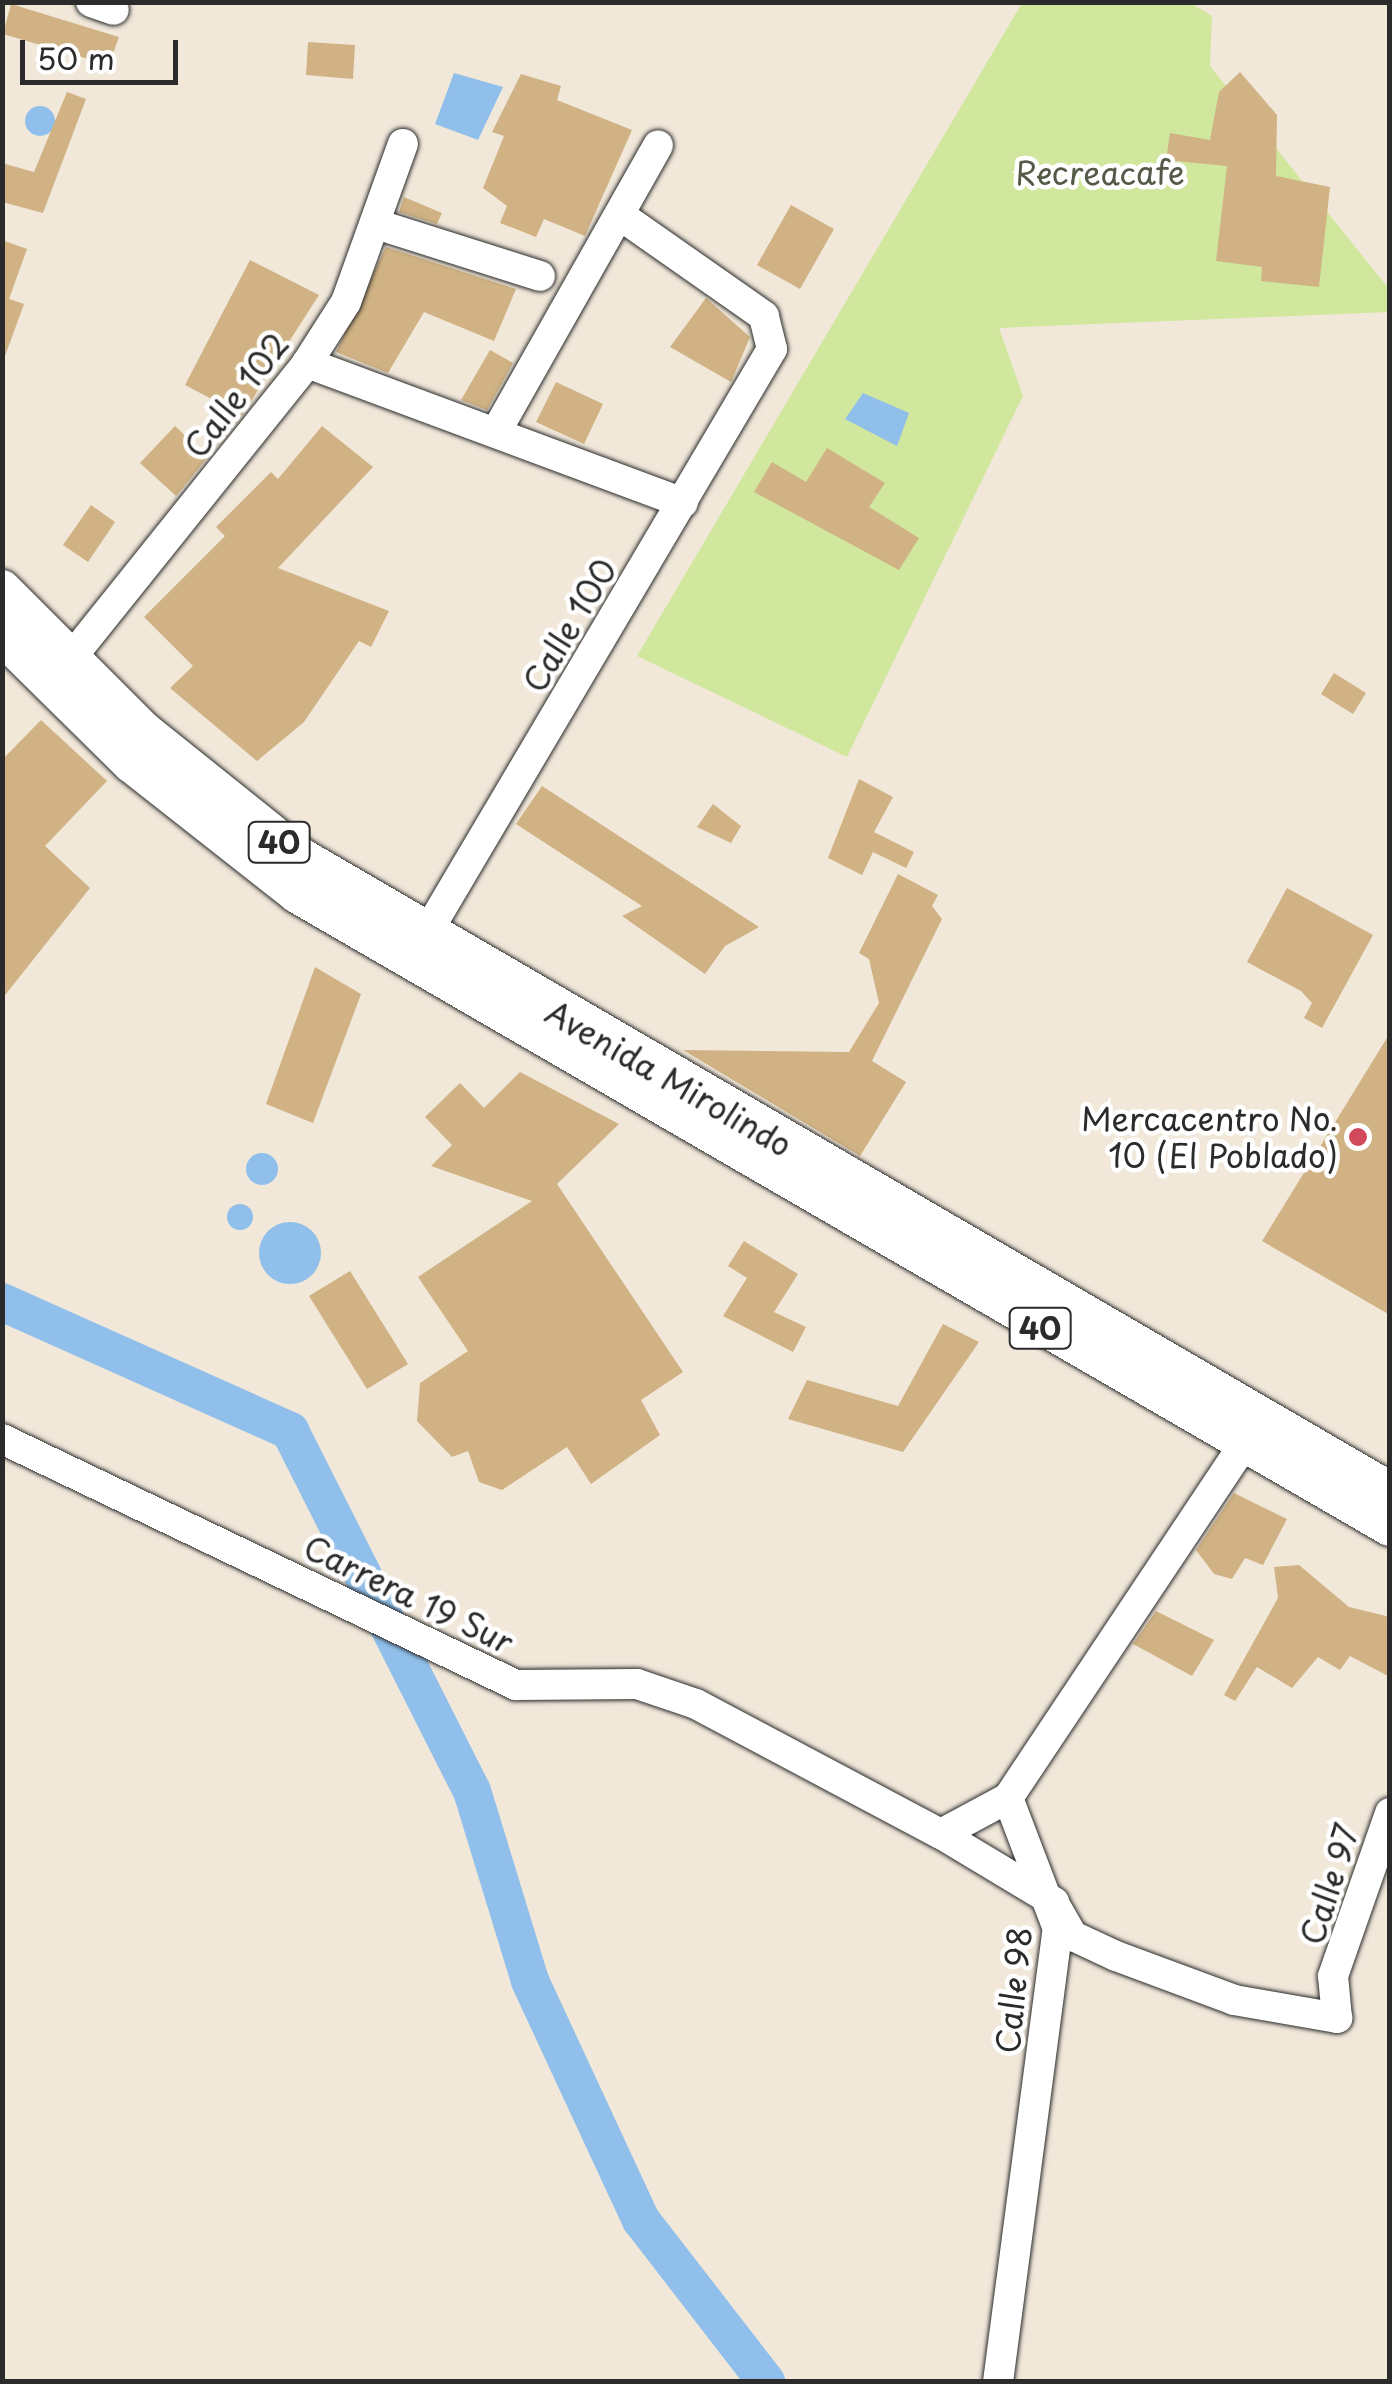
<!DOCTYPE html>
<style>
body{margin:0}
#map{position:relative;width:1392px;height:2384px;overflow:hidden;background:#f1e8da;font-family:"Playpen Sans",sans-serif}
div>[style]{position:absolute}
[style*='--x']{left:calc(var(--x)*1px);top:calc(var(--y)*1px);width:calc(var(--w)*1px);rotate:calc(var(--a)*1deg)}
.green>*{inset:0;background:#d0e79d}
.water>*{inset:0;background:#8fbfea}
.round{border-radius:50%}
.river>*{height:38px;margin:-19px;padding:0 19px;transform-origin:19px;border-radius:19px;background:#8fbfea}
.building>*{inset:0;background:#d0b284}
.roads{filter:drop-shadow(0 0 2px #2b2b2b) drop-shadow(0 0 2px #2b2b2b)}
.minor>*{height:30px;margin:-15px;padding:0 15px;transform-origin:15px;border-radius:15px;background:#fff}
.major>*{height:38px;margin:-19px;padding:0 19px;transform-origin:19px;border-radius:19px;background:#fff}
.dots>*{width:28px;height:28px;translate:-50% -50%;box-sizing:border-box;border:5px solid #fff;border-radius:50%}
span{translate:-50% -50%;white-space:nowrap;text-align:center;line-height:1.15;-webkit-text-stroke:9px #fff;paint-order:stroke}
.shield-label span{padding:2px 8px;background:#fff;border:2px solid;border-radius:8px;-webkit-text-stroke-width:0}
.shield-label{font-size:30px;color:#2b2b2b;font-weight:700}
.park-label{font-size:32px;color:#545a48}
.street-label{font-size:32px;color:#2b2b2b}
.poi-label{font-size:32px;color:#2b2b2b}
.right{translate:-100% -50%;text-align:right}
.frame{position:absolute;inset:0;border:5px solid #2b2b2b;pointer-events:none}
.scale{position:absolute;left:20px;top:40px;width:158px;height:45px;box-sizing:border-box;border:5px solid #2b2b2b;border-top:0;padding-left:12px;font-size:30px;line-height:35px;white-space:nowrap;color:#2b2b2b;-webkit-text-stroke:8px #fff;paint-order:stroke}
</style>
<div id="map">
<div class="green">
<i style="clip-path:polygon(1022px 3px,1191px 3px,1212px 16px,1210px 66px,1389px 289px,1389px 312px,999px 328px,1023px 396px,847px 757px,637px 656px)"></i>
</div>
<div class="water">
<i style="clip-path:polygon(454px 73px,503px 87px,478px 140px,435px 124px)"></i>
<i class="round" style="left:25px;top:106px;width:30px;height:30px"></i>
<i style="clip-path:polygon(863px 393px,909px 413px,897px 446px,845px 419px)"></i>
<i class="round" style="left:246px;top:1153px;width:32px;height:32px"></i>
<i class="round" style="left:227px;top:1204px;width:26px;height:26px"></i>
<i class="round" style="left:259px;top:1222px;width:62px;height:62px"></i>
</div>
<div class="river">
<i style="--x:2;--y:1302;--w:316;--a:24.1"></i>
<i style="--x:290;--y:1431;--w:403;--a:63.2"></i>
<i style="--x:472;--y:1791;--w:199;--a:73"></i>
<i style="--x:530;--y:1981;--w:264;--a:65.1"></i>
<i style="--x:641;--y:2220;--w:205;--a:52.3"></i>
</div>
<div class="building">
<i style="clip-path:polygon(11px 4px,119px 37px,109px 65px,3px 34px)"></i>
<i style="clip-path:polygon(308px 42px,355px 45px,353px 79px,306px 75px)"></i>
<i style="clip-path:polygon(1240px 72px,1277px 115px,1276px 176px,1330px 187px,1319px 287px,1261px 281px,1262px 267px,1216px 261px,1227px 166px,1166px 160px,1170px 133px,1210px 140px,1219px 92px)"></i>
<i style="clip-path:polygon(521px 74px,561px 86px,557px 100px,632px 130px,585px 236px,544px 219px,536px 237px,500px 223px,507px 206px,483px 188px,504px 136px,492px 132px)"></i>
<i style="clip-path:polygon(67px 92px,86px 99px,43px 213px,2px 202px,2px 163px,34px 172px)"></i>
<i style="clip-path:polygon(404px 197px,442px 213px,437px 224px,399px 212px)"></i>
<i style="clip-path:polygon(791px 205px,834px 229px,800px 289px,757px 265px)"></i>
<i style="clip-path:polygon(2px 240px,27px 249px,9px 299px,24px 304px,5px 356px)"></i>
<i style="clip-path:polygon(386px 247px,516px 289px,494px 341px,424px 312px,388px 373px,336px 352px)"></i>
<i style="clip-path:polygon(250px 260px,319px 295px,242px 415px,185px 385px)"></i>
<i style="clip-path:polygon(706px 298px,750px 337px,731px 382px,670px 347px)"></i>
<i style="clip-path:polygon(490px 350px,513px 363px,487px 410px,461px 400px)"></i>
<i style="clip-path:polygon(556px 382px,603px 404px,584px 444px,536px 422px)"></i>
<i style="clip-path:polygon(175px 426px,208px 457px,176px 496px,140px 463px)"></i>
<i style="clip-path:polygon(322px 426px,373px 467px,278px 568px,389px 611px,371px 647px,359px 641px,304px 722px,257px 761px,170px 688px,193px 666px,144px 617px,225px 536px,216px 527px,271px 472px,278px 479px)"></i>
<i style="clip-path:polygon(827px 448px,885px 483px,869px 507px,919px 538px,899px 570px,754px 492px,772px 462px,806px 482px)"></i>
<i style="clip-path:polygon(91px 505px,115px 522px,88px 562px,63px 545px)"></i>
<i style="clip-path:polygon(1334px 673px,1366px 693px,1353px 714px,1321px 694px)"></i>
<i style="clip-path:polygon(41px 720px,107px 781px,45px 846px,90px 888px,2px 999px,2px 760px)"></i>
<i style="clip-path:polygon(859px 779px,893px 797px,874px 832px,914px 852px,906px 868px,873px 852px,862px 875px,828px 858px)"></i>
<i style="clip-path:polygon(542px 786px,759px 927px,725px 946px,705px 974px,622px 916px,642px 906px,516px 824px)"></i>
<i style="clip-path:polygon(713px 804px,741px 826px,731px 843px,697px 827px)"></i>
<i style="clip-path:polygon(898px 874px,938px 895px,932px 906px,942px 919px,872px 1061px,906px 1082px,860px 1156px,683px 1050px,849px 1052px,879px 1003px,869px 959px,859px 953px)"></i>
<i style="clip-path:polygon(1287px 888px,1373px 935px,1322px 1028px,1304px 1018px,1312px 1003px,1301px 991px,1247px 962px)"></i>
<i style="clip-path:polygon(315px 967px,361px 994px,313px 1123px,266px 1104px)"></i>
<i style="clip-path:polygon(1390px 1033px,1390px 1315px,1262px 1241px)"></i>
<i style="clip-path:polygon(520px 1072px,619px 1124px,557px 1184px,683px 1372px,641px 1400px,660px 1435px,591px 1484px,567px 1447px,502px 1490px,479px 1482px,468px 1451px,452px 1457px,417px 1421px,420px 1383px,468px 1351px,418px 1277px,532px 1201px,431px 1166px,452px 1145px,425px 1117px,460px 1083px,484px 1108px)"></i>
<i style="clip-path:polygon(744px 1241px,798px 1274px,774px 1312px,806px 1327px,793px 1352px,723px 1316px,747px 1278px,728px 1266px)"></i>
<i style="clip-path:polygon(350px 1271px,408px 1364px,367px 1389px,309px 1296px)"></i>
<i style="clip-path:polygon(943px 1324px,979px 1342px,903px 1452px,788px 1419px,807px 1380px,898px 1406px)"></i>
<i style="clip-path:polygon(1234px 1493px,1287px 1519px,1263px 1565px,1245px 1558px,1232px 1579px,1214px 1574px,1196px 1550px)"></i>
<i style="clip-path:polygon(1299px 1565px,1349px 1607px,1390px 1617px,1390px 1677px,1350px 1656px,1340px 1670px,1318px 1657px,1292px 1688px,1257px 1667px,1235px 1701px,1224px 1695px,1278px 1598px,1274px 1567px)"></i>
<i style="clip-path:polygon(1156px 1611px,1214px 1640px,1192px 1676px,1133px 1644px)"></i>
</div>
<div class="roads">
<div class="minor">
<i style="--x:91;--y:2;--w:24;--a:19"></i>
<i style="--x:376;--y:224;--w:172;--a:17.6"></i>
<i style="--x:307;--y:363;--w:401;--a:20.4"></i>
<i style="--x:497;--y:430;--w:327;--a:-60.5"></i>
<i style="--x:71;--y:658;--w:378;--a:-51.3"></i>
<i style="--x:307;--y:363;--w:72;--a:-57.4"></i>
<i style="--x:346;--y:302;--w:168;--a:-70.2"></i>
<i style="--x:425;--y:936;--w:682;--a:-59.41"></i>
<i style="--x:772;--y:349;--w:34;--a:-104"></i>
<i style="--x:764;--y:316;--w:174;--a:-145"></i>
<i style="--x:2;--y:1439;--w:570;--a:25.58"></i>
<i style="--x:516;--y:1685;--w:121;--a:-0.5"></i>
<i style="--x:637;--y:1684;--w:62;--a:18.7"></i>
<i style="--x:696;--y:1704;--w:277;--a:28"></i>
<i style="--x:941;--y:1834;--w:76;--a:-28.2"></i>
<i style="--x:941;--y:1834;--w:132;--a:31"></i>
<i style="--x:1056;--y:1907;--w:34;--a:60"></i>
<i style="--x:1073;--y:1936;--w:47;--a:24.9"></i>
<i style="--x:1116;--y:1956;--w:126;--a:20.4"></i>
<i style="--x:1234;--y:2000;--w:105;--a:9.9"></i>
<i style="--x:1337;--y:2018;--w:42;--a:-95.4"></i>
<i style="--x:1333;--y:1976;--w:173;--a:-70.7"></i>
<i style="--x:998;--y:2382;--w:457;--a:-82.5"></i>
<i style="--x:1058;--y:1929;--w:140;--a:-110.9"></i>
<i style="--x:1008;--y:1798;--w:423;--a:-56.3"></i>
</div>
<div class="major">
<i style="--x:2;--y:589;--w:201;--a:45"></i>
<i style="--x:144;--y:731;--w:201;--a:38.7"></i>
<i style="--x:301;--y:857;--w:1260;--a:30.21"></i>
<i style="--x:2;--y:636;--w:182;--a:44.6"></i>
<i style="--x:132;--y:764;--w:210;--a:38.2"></i>
<i style="--x:297;--y:894;--w:1263;--a:30.08"></i>
</div>
</div>
<div class="dots">
<i style="left:1358px;top:1137px;background:#d1495b"></i>
</div>
<div class="shield-label">
<span style="left:279px;top:842px">40</span>
<span style="left:1040px;top:1328px">40</span>
</div>
<div class="park-label">
<span style="left:1100px;top:172px">Recreacafe</span>
</div>
<div class="street-label">
<span style="left:236px;top:395px;rotate:-52deg">Calle 102</span>
<span style="left:569px;top:625px;rotate:-59deg">Calle 100</span>
<span style="left:669px;top:1078px;rotate:30deg">Avenida Mirolindo</span>
<span style="left:409px;top:1594px;rotate:26deg">Carrera 19 Sur</span>
<span style="left:1329px;top:1884px;rotate:-72deg">Calle 97</span>
<span style="left:1013px;top:1990px;rotate:-84deg">Calle 98</span>
</div>
<div class="poi-label">
<span class="right" style="left:1338px;top:1137px">Mercacentro No.<br>10 (El Poblado)</span>
</div>
<div class="frame"></div>
<div class="scale">50 m</div>
</div>
